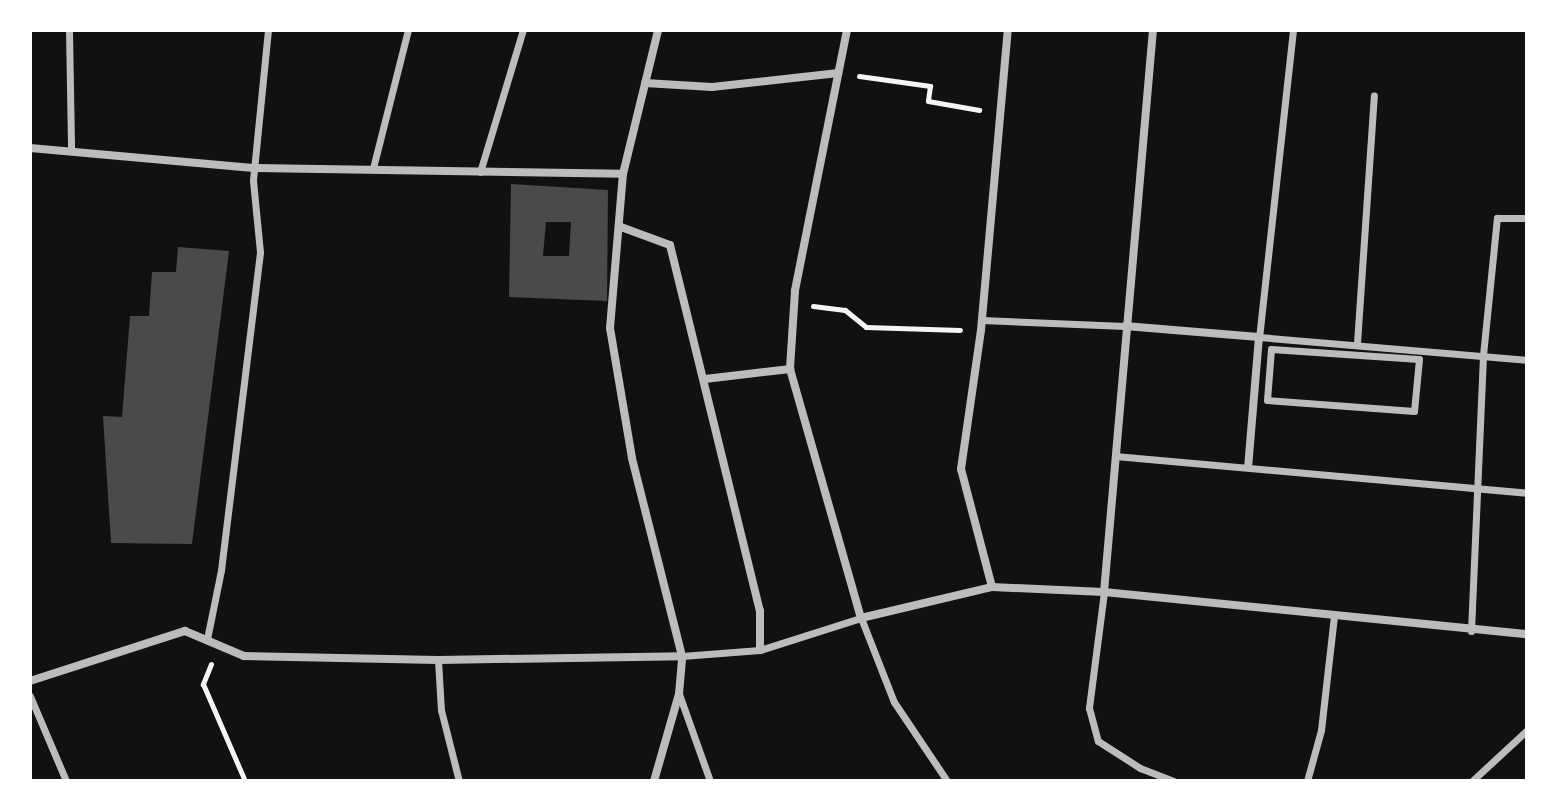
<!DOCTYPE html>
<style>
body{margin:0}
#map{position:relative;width:1557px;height:811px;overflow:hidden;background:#111;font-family:"Space Grotesk",sans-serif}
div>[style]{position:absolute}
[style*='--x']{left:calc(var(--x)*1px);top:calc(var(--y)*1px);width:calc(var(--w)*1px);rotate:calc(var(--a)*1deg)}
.building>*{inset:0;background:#4a4a4a}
.path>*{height:5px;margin:-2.5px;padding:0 2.5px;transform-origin:2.5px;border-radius:2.5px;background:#f5f5f5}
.pedestrian>*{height:7px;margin:-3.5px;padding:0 3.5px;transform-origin:3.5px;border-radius:3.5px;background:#bcbcbc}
.minor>*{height:8px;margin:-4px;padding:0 4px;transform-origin:4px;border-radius:4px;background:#bcbcbc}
span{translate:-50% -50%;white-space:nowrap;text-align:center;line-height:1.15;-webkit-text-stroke:6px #fff;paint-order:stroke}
.frame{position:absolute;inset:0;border:32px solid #fff;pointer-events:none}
</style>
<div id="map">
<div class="building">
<i style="clip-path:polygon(evenodd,511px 184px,608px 190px,607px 301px,509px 297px,511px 184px,546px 222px,571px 222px,569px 256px,543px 256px,546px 222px)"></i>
<i style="clip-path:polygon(178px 247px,229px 251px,192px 544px,111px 543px,103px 416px,122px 417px,130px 316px,149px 316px,152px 272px,176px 272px)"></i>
</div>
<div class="path">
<i style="--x:859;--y:76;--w:72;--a:8"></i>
<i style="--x:930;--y:86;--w:15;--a:98"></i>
<i style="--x:928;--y:101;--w:52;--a:10"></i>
<i style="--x:813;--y:306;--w:32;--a:7"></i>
<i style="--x:845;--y:310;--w:27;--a:39"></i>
<i style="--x:866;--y:327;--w:94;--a:1.8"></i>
<i style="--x:211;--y:664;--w:22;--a:112"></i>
<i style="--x:203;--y:684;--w:106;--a:66.6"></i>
</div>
<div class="pedestrian">
<i style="--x:69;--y:30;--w:120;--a:89"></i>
<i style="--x:1293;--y:30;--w:309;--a:96.3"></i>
<i style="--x:1259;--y:337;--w:269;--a:4.9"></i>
<i style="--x:373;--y:168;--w:142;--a:-75.8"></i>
<i style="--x:480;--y:172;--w:148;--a:-73.2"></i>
<i style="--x:982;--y:320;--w:143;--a:2.4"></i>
<i style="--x:1357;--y:343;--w:248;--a:-86.1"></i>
<i style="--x:1271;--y:349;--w:148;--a:3.9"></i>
<i style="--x:1419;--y:359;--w:52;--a:95.5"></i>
<i style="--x:1414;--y:411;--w:147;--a:-175.7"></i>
<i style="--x:1267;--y:400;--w:51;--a:-85.5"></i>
<i style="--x:1115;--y:456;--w:414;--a:5.1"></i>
<i style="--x:1104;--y:592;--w:117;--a:97.4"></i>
<i style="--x:1089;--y:708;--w:34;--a:75"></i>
<i style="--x:1098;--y:741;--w:50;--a:32.7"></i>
<i style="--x:1140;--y:768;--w:36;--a:21"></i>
<i style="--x:1471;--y:631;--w:276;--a:-87.5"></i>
<i style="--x:1483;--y:355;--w:138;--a:-84.2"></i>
<i style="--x:1497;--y:218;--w:30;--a:0"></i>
<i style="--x:207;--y:639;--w:70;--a:-78.5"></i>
<i style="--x:221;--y:570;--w:320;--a:-83"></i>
<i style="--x:260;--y:252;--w:72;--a:-95.6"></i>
<i style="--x:253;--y:180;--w:151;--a:-84.3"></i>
<i style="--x:682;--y:656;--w:78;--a:-4.4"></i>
<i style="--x:760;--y:650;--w:106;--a:-17.6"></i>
<i style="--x:861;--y:618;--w:90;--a:68.6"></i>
<i style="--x:894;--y:702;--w:95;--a:56.1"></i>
<i style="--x:438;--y:660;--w:50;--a:86.6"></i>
<i style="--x:441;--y:710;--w:73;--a:75.8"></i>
<i style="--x:679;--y:694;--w:92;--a:70.4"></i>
<i style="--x:30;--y:696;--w:92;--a:67"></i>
<i style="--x:1307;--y:781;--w:53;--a:-74.6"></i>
<i style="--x:1321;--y:730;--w:115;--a:-83.5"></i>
<i style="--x:1472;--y:781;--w:75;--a:-42.8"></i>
</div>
<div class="minor">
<i style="--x:847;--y:30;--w:266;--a:101.3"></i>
<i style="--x:795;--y:291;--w:78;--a:93.7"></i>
<i style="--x:790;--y:369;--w:259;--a:74.1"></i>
<i style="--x:861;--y:618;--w:135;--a:-13.3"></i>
<i style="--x:992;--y:587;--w:112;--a:2.6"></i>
<i style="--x:1104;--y:592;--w:425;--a:5.7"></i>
<i style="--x:645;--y:83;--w:67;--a:3.4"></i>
<i style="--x:712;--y:87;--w:127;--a:-6.3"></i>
<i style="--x:30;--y:148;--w:227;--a:5.1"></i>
<i style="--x:256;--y:168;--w:367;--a:0.9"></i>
<i style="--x:621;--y:227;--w:52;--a:20.2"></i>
<i style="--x:670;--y:245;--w:377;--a:76.2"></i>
<i style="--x:760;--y:611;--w:39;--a:90"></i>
<i style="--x:1125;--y:326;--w:134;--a:4.7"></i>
<i style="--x:1259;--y:337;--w:130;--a:94.8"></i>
<i style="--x:705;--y:379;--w:86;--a:-6.7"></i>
<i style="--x:992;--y:587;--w:122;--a:-104.7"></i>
<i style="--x:961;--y:469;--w:140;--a:-81.8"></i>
<i style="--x:981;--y:330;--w:301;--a:-84.9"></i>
<i style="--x:1104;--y:592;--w:564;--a:-85.02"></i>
<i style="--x:30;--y:681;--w:163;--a:-17.9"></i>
<i style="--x:185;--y:631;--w:64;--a:23"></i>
<i style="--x:244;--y:656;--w:194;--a:1.2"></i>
<i style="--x:438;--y:660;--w:244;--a:-0.9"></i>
<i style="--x:654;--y:781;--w:91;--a:-74"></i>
<i style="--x:679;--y:694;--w:38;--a:-85"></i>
<i style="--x:682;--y:656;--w:204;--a:-104.2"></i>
<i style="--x:632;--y:458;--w:132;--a:-99.6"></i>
<i style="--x:610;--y:328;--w:155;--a:-85.2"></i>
<i style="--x:623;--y:174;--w:148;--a:-76.3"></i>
</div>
<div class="frame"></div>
</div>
